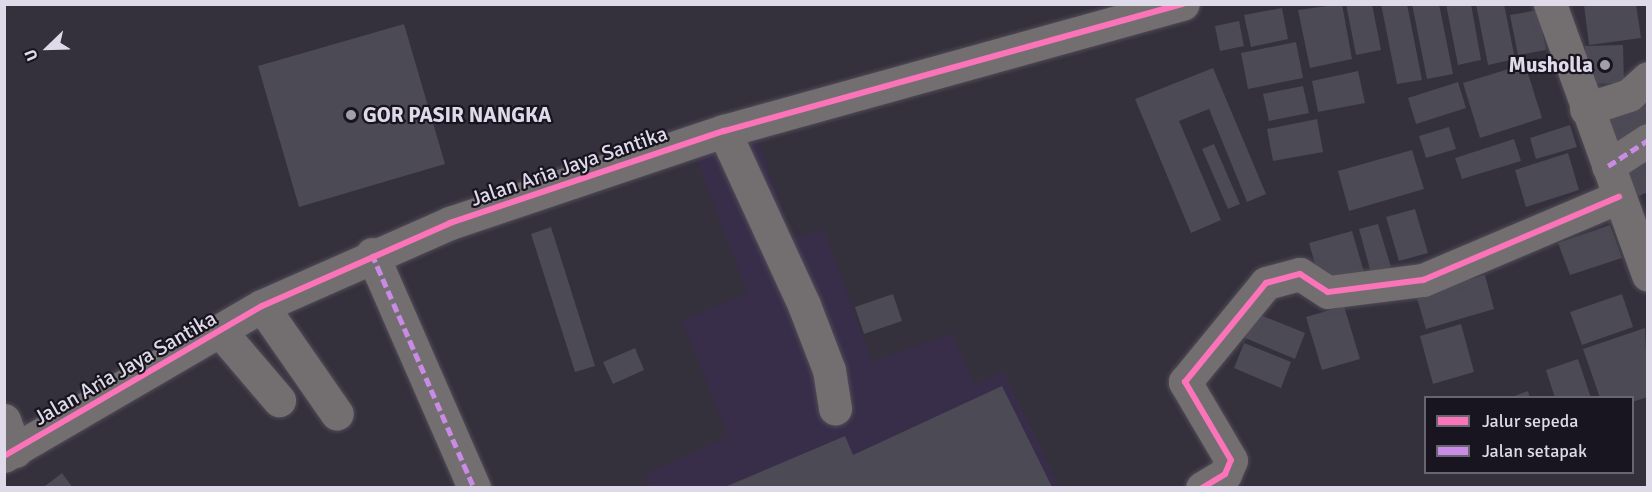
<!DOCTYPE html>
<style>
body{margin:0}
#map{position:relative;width:1652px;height:492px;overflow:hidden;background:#34303c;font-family:Signika,sans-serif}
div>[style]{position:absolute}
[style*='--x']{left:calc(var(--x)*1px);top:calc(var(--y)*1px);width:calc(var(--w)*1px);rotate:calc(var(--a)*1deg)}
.built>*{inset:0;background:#392e4a}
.building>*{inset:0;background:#4c4a55}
.roads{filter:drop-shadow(0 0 2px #504c57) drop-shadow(0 0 2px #504c57)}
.minor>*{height:33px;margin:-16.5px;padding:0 16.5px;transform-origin:16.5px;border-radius:16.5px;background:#736e6f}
.quiet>*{height:4.5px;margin-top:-2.25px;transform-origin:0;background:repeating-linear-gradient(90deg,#ca8be6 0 9px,transparent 0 13.5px)}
.cycleway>*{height:6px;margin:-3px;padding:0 3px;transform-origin:3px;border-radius:3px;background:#fb73b8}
.dots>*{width:16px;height:16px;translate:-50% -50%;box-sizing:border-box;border:3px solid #191520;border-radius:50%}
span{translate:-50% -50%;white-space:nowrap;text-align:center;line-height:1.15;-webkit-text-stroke:4.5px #191520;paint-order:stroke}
.poi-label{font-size:21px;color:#dfdae9;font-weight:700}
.right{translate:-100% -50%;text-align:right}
.left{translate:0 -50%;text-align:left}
.street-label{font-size:21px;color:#dfdae9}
.frame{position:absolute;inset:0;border:6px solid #dfdae9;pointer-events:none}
.legend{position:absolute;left:1424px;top:396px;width:210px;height:78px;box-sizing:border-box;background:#191520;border:2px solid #686470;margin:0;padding:8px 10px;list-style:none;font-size:18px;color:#dfdae9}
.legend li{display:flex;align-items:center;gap:12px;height:30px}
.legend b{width:30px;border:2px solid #686470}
.north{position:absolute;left:18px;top:18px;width:60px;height:60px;-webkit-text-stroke:4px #191520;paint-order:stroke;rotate:247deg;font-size:16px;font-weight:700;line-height:24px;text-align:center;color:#dfdae9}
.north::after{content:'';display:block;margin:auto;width:21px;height:27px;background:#dfdae9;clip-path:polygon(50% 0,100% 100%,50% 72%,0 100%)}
</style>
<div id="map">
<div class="built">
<i style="clip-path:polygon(749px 113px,792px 238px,824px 229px,872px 362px,952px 333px,975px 384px,1003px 371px,1060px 487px,650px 488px,645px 475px,728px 436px,682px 321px,747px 293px,686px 130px)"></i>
</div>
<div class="building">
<i style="clip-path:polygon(1342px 4px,1352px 59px,1310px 68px,1298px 10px)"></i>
<i style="clip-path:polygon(1346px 4px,1372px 4px,1381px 50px,1356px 55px)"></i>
<i style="clip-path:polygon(1381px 4px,1407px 4px,1422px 80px,1397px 84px)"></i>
<i style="clip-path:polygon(1412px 4px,1439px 4px,1453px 74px,1427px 79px)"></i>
<i style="clip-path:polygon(1446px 4px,1471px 4px,1481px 60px,1458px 65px)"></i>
<i style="clip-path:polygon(1476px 4px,1504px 4px,1515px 59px,1488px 65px)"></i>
<i style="clip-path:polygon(1636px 4px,1641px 38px,1589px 45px,1584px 5px)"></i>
<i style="clip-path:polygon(1282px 8px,1288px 39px,1251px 47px,1244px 15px)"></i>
<i style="clip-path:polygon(1538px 10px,1546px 50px,1518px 55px,1510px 15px)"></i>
<i style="clip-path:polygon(1239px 21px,1244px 46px,1220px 51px,1215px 26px)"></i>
<i style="clip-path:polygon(404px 24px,445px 164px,299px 207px,258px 66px)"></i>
<i style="clip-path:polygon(1296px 42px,1303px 78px,1248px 89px,1241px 53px)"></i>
<i style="clip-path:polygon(1623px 45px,1624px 83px,1587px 84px,1585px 46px)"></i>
<i style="clip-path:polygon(1525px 64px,1542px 118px,1480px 138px,1463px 83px)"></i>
<i style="clip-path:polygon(1213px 68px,1266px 194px,1247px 202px,1209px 109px,1179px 121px,1221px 220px,1191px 233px,1135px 99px)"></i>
<i style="clip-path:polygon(1358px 71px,1365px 103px,1318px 112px,1312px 81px)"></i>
<i style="clip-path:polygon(1458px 82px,1466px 108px,1416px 124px,1408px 98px)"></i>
<i style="clip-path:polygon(1303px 86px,1309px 113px,1269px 121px,1263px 94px)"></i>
<i style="clip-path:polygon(1648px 96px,1648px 134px,1610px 151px,1596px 121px)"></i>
<i style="clip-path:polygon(1317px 119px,1323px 152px,1273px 161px,1267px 129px)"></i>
<i style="clip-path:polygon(1570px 125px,1577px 147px,1536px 159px,1530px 138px)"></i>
<i style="clip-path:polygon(1449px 127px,1456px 149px,1426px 158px,1419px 136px)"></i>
<i style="clip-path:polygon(1514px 139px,1521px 161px,1462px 179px,1455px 158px)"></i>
<i style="clip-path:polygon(1214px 144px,1240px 204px,1228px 209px,1202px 149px)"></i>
<i style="clip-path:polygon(1648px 149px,1648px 192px,1634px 198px,1617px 163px)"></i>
<i style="clip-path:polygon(1412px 150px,1424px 189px,1349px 211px,1338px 171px)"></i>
<i style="clip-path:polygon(1568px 153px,1579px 190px,1526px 207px,1515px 170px)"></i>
<i style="clip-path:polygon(1415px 209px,1428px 253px,1399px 261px,1386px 217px)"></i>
<i style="clip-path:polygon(1378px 224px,1391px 267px,1371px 273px,1359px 229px)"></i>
<i style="clip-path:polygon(1610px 225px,1622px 258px,1570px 275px,1558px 243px)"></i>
<i style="clip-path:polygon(551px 227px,595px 366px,575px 372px,531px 234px)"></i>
<i style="clip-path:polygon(1352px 231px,1364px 272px,1321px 285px,1309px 243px)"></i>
<i style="clip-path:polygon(1485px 275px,1494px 309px,1426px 329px,1416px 295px)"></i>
<i style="clip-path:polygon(893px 294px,902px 321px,864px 334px,855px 307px)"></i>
<i style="clip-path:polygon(1622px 294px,1633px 327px,1582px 345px,1570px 312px)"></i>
<i style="clip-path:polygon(1344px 306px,1360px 359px,1322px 370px,1306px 317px)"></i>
<i style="clip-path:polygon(1253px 312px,1305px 333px,1295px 359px,1243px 337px)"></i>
<i style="clip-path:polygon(1461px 324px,1474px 372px,1433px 384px,1420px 336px)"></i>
<i style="clip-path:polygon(1645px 328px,1648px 397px,1632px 402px,1632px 398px,1600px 398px,1583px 349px)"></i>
<i style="clip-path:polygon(1244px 343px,1291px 362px,1281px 388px,1234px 368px)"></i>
<i style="clip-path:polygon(635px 348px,644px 370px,613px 384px,603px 362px)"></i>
<i style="clip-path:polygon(1578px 359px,1591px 398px,1555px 398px,1546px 370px)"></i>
<i style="clip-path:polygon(1002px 386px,1052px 487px,725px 487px,845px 436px,853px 455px)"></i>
<i style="clip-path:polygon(1528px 391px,1530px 398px,1512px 398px,1512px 397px)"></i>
<i style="clip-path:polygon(62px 473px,73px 488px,46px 488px,45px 486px)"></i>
</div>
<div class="roads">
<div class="minor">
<i style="--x:1550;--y:4;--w:288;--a:70.1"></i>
<i style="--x:1586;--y:109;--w:45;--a:-18"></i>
<i style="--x:1629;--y:95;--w:25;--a:-42"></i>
<i style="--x:724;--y:131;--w:192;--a:65.3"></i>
<i style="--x:804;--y:305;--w:70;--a:69"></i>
<i style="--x:829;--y:370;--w:39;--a:81"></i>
<i style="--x:1608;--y:166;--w:48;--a:-33"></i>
<i style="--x:372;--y:254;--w:255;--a:66.4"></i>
<i style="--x:262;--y:306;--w:131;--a:55.2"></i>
<i style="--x:220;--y:331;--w:91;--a:49.5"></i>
<i style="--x:4;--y:420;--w:33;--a:70"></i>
<i style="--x:4;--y:456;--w:298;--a:-30.2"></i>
<i style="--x:262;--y:306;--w:206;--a:-23.8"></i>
<i style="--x:450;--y:223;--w:289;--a:-18.6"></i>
<i style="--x:724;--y:131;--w:476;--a:-15.5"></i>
<i style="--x:1202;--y:488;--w:27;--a:-31"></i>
<i style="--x:1225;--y:474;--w:15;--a:-67"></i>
<i style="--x:1231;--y:460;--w:91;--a:-120.5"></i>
<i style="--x:1185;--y:382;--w:128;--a:-50.7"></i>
<i style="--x:1266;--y:283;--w:35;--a:-15"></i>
<i style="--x:1300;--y:274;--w:33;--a:33"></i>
<i style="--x:1328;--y:292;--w:96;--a:-7.2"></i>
<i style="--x:1423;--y:280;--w:213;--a:-23"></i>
</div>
</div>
<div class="quiet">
<i style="--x:1608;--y:166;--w:48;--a:-33"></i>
<i style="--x:372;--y:254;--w:255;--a:66.4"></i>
</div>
<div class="cycleway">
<i style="--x:4;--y:456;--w:298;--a:-30.2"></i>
<i style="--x:262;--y:306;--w:206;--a:-23.8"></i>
<i style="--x:450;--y:223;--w:289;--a:-18.6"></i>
<i style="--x:724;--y:131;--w:476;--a:-15.5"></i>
<i style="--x:1202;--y:488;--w:27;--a:-31"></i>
<i style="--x:1225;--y:474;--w:15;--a:-67"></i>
<i style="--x:1231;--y:460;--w:91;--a:-120.5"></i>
<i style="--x:1185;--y:382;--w:128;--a:-50.7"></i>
<i style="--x:1266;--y:283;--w:35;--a:-15"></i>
<i style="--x:1300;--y:274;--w:33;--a:33"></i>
<i style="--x:1328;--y:292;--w:96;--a:-7.2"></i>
<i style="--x:1423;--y:280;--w:213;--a:-23"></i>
</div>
<div class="dots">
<i style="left:1605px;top:65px;background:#a39eac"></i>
<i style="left:351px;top:115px;background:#a39eac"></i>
</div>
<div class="poi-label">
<span class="right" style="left:1593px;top:65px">Musholla</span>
<span class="left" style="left:363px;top:115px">GOR PASIR NANGKA</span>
</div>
<div class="street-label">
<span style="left:569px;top:166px;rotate:-19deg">Jalan Aria Jaya Santika</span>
<span style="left:125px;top:368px;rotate:-30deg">Jalan Aria Jaya Santika</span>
</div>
<div class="frame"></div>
<ul class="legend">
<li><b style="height:8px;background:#fb73b8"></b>Jalur sepeda</li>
<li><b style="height:8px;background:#ca8be6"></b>Jalan setapak</li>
</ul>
<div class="north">U</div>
</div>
